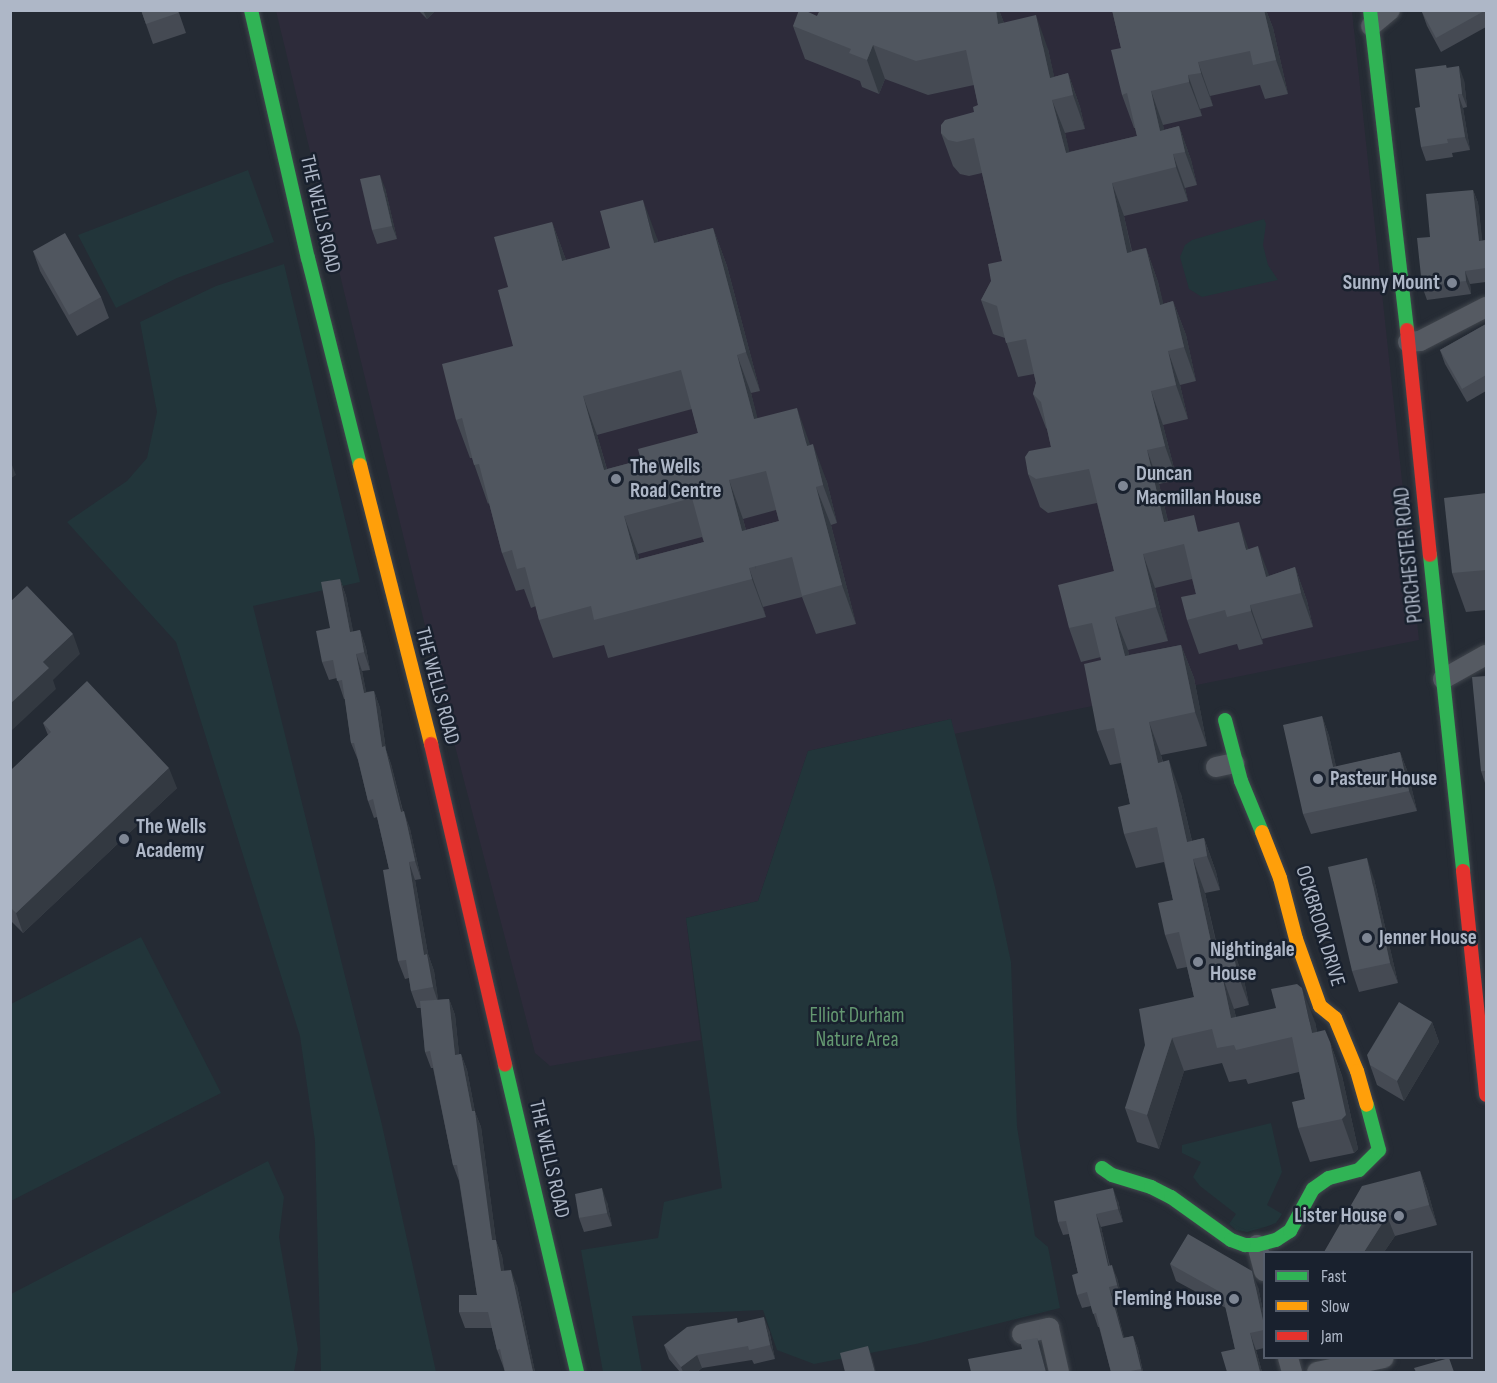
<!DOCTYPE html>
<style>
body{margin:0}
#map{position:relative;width:1497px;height:1383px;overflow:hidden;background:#252b34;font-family:"Sofia Sans Condensed",sans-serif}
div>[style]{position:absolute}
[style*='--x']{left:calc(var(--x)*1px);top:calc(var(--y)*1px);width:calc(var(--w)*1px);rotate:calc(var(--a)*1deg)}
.medical>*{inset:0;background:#2d2b3a}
.green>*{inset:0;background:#22353a}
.roads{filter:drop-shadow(0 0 2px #41464d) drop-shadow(0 0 2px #41464d)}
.street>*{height:20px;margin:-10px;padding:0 10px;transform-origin:10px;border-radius:10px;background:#555a62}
.fast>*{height:14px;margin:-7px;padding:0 7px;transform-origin:7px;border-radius:7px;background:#30b455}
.slow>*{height:14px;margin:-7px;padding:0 7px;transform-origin:7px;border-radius:7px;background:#ff9f0a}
.jam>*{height:14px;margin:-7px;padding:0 7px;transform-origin:7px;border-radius:7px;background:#e5322d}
.wall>*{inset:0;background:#454a53}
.shaded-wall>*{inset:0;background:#333941}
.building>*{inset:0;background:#50565f}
.dots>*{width:16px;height:16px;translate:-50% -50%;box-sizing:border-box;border:3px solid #19212e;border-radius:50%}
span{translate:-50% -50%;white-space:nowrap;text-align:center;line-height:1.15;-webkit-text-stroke:5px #19212e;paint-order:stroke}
.street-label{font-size:21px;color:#aeb7c7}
.poi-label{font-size:21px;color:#aeb7c7;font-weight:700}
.right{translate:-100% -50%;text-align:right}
.left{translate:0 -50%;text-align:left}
.park-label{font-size:21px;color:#649871}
.frame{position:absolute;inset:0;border:12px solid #aeb7c7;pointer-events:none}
.legend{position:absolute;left:1263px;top:1251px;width:210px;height:108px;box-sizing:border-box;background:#19212e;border:2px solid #555d6b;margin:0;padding:8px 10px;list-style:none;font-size:18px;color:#aeb7c7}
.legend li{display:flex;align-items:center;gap:12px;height:30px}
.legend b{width:30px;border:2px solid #555d6b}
</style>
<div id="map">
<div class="medical">
<i style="clip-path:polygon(276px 11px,1352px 11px,1419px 640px,954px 734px,951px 719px,808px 751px,758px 901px,686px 918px,701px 1040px,550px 1066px,535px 1053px,444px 704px)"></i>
</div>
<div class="green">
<i style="clip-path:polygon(248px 170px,274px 242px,177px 278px,116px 308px,78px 235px)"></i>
<i style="clip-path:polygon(1264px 219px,1266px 224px,1263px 245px,1268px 265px,1278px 280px,1202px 297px,1189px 289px,1180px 257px,1185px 245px,1192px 240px)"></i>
<i style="clip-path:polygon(284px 264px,360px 582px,253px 606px,382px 1125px,436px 1372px,321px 1372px,315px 1141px,300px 1036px,176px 642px,67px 522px,127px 481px,147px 458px,157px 412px,140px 322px,216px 286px)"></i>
<i style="clip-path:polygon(951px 719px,995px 887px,1011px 962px,1017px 1127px,1035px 1236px,1048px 1247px,1060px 1308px,916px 1344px,814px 1364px,777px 1350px,763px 1310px,632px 1316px,642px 1372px,603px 1372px,581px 1250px,658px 1238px,664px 1202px,722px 1188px,686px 918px,758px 901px,808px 751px)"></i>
<i style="clip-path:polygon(141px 937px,221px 1093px,11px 1201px,11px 1004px)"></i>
<i style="clip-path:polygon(1271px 1123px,1282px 1172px,1267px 1205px,1282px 1214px,1276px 1223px,1265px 1227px,1247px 1232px,1236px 1230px,1229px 1224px,1236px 1214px,1200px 1186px,1193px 1177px,1201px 1162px,1182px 1153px,1182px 1145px)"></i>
<i style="clip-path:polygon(268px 1161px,284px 1197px,279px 1237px,298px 1349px,294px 1372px,11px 1372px,11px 1294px)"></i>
</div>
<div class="roads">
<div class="street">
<i style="--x:1371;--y:26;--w:25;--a:-40"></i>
<i style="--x:1408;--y:342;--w:12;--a:-5"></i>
<i style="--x:1420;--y:341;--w:74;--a:-27.3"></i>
<i style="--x:1443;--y:679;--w:49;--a:-29.2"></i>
<i style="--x:1216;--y:767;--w:19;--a:-12"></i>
<i style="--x:1257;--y:1245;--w:27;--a:75"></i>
<i style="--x:1022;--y:1334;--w:28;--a:-13"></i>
<i style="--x:1049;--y:1328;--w:45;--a:77.2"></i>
<i style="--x:1288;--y:1358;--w:15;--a:74"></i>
<i style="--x:1317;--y:1372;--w:68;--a:-11.8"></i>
</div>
<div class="fast">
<i style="--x:251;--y:10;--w:254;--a:77.1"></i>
<i style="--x:308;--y:258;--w:213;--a:75.9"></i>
<i style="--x:1370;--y:10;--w:322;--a:83.4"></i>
<i style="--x:1430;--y:555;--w:318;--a:84"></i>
<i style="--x:1225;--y:720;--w:63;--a:75.3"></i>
<i style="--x:1241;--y:781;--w:55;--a:67.6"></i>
<i style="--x:505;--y:1065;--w:315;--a:76.8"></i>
<i style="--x:1102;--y:1168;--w:12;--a:35"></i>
<i style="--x:1112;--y:1175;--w:41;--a:17.1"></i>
<i style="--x:1151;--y:1187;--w:22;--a:27"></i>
<i style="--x:1171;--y:1197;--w:74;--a:35.6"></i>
<i style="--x:1231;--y:1240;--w:15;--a:20"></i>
<i style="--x:1245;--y:1245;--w:12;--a:0"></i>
<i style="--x:1257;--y:1245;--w:20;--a:-15"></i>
<i style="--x:1276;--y:1240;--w:17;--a:-33"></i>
<i style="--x:1290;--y:1231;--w:48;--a:-61.3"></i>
<i style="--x:1313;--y:1189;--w:19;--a:-35"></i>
<i style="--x:1329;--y:1178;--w:31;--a:-15"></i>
<i style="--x:1359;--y:1170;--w:28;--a:-45"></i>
<i style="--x:1379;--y:1150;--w:47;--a:-104.9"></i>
</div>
<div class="slow">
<i style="--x:360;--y:465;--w:288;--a:75.7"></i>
<i style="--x:1262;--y:832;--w:49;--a:68.6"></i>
<i style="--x:1280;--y:878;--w:63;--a:75.3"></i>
<i style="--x:1296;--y:939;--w:71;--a:70.3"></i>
<i style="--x:1320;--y:1006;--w:19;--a:39"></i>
<i style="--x:1335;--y:1018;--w:57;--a:67.5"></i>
<i style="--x:1357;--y:1071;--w:35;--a:74"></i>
</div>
<div class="jam">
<i style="--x:1407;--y:330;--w:226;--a:84.2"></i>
<i style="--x:431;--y:744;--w:329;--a:77"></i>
<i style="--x:1463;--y:871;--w:225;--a:84.1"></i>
</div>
</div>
<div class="wall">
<i style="clip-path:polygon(141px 10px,178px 10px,186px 33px,153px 44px)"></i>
<i style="clip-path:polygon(418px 10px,436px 10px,427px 19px)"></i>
<i style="clip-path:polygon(820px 10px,999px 10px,1004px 23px,1048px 49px,1054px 77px,1068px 73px,1080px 107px,1085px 129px,1065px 133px,1069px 152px,1137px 136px,1135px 128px,1134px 128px,1122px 95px,1121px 48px,1112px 10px,1266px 10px,1273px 28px,1288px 94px,1265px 99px,1260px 85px,1210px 96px,1213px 106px,1200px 109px,1202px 116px,1163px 125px,1164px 130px,1179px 126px,1191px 160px,1197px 185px,1185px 188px,1188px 201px,1124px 216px,1132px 251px,1146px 248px,1158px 282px,1163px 304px,1173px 301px,1186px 335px,1196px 381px,1180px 385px,1188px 419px,1163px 425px,1177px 480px,1159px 484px,1168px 521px,1249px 549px,1269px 576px,1295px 567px,1307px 601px,1313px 627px,1262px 639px,1263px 644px,1239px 650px,1237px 644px,1199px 654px,1187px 620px,1196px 594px,1192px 579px,1155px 588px,1168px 641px,1128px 650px,1129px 655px,1181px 645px,1194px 678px,1207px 746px,1161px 755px,1163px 762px,1181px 794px,1192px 841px,1204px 838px,1216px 872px,1220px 890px,1205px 893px,1218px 950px,1232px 946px,1244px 980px,1249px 1005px,1234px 1009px,1236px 1017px,1315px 1022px,1317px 1032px,1330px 1042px,1342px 1076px,1358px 1149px,1354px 1153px,1310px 1162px,1298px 1128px,1305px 1099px,1299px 1072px,1248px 1084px,1246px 1079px,1229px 1082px,1222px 1063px,1184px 1071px,1159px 1149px,1137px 1142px,1125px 1108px,1194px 997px,1187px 967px,1177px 969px,1165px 935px,1173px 900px,1164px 862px,1136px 868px,1124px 834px,1130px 804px,1121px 763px,1110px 765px,1097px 731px,1101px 660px,1101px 657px,1081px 662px,1069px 628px,1114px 571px,1097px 503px,1048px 513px,1040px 507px,1028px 474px,1051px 447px,1047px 429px,1046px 428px,1033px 394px,1036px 383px,1034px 374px,1018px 377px,1005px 338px,993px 334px,981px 300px,1002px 261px,982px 173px,969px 176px,960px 174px,953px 166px,941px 133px,974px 112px,978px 105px,974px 85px,928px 95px,885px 79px,879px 94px,862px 87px,860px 81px,805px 59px,793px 26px,817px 16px)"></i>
<i style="clip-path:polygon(1486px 10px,1486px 27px,1441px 52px,1427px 26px,1422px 12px)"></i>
<i style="clip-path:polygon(1446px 65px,1447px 68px,1464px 80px,1467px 107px,1463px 108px,1470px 150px,1452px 153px,1453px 157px,1426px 161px,1421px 147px,1420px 107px)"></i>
<i style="clip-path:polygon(385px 188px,397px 239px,377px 244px,372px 230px)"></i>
<i style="clip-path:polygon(1473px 190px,1478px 203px,1482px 241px,1486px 240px,1486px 282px,1470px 284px,1471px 294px,1427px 300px,1422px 286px,1430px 237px)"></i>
<i style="clip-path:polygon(evenodd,552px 222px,566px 260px,657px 238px,658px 242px,713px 228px,727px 266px,760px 391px,751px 393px,757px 418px,810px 445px,827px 482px,837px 523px,831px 525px,856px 624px,816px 634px,802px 597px,763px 607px,766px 617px,608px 658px,604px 645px,553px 658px,539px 620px,536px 606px,531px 608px,524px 589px,516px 591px,502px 553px,489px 503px,488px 504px,472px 458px,470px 458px,456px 420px,513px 346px,508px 287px,552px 222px,692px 409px,698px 433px,641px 460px,607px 469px,597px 435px,692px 409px,552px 222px,776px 510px,779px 521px,746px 530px,743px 519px,776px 510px,552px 222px,702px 537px,704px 542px,639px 559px,638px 554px,702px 537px)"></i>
<i style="clip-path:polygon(33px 251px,101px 297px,109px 318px,77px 336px,40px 271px)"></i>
<i style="clip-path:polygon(1486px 324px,1486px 391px,1467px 402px,1445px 364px,1440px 350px)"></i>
<i style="clip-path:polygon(1486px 493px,1486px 610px,1466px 612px,1452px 573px)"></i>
<i style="clip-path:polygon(340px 579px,346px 596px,353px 632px,360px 630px,366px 648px,370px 670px,362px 671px,366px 692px,374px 691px,380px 708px,386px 750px,391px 764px,403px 811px,410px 829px,421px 879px,415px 880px,428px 954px,434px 971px,438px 1000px,449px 999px,455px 1015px,459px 1054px,461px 1054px,467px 1070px,475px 1112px,481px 1127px,496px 1241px,502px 1256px,504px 1271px,517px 1286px,535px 1372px,505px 1372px,503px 1366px,497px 1350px,492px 1328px,465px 1328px,459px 1312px,477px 1295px,459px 1181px,453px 1165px,433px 1068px,431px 1068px,425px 1052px,421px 1008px,417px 1008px,411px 991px,409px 978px,405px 979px,398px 961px,389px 869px,377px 817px,374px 818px,368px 801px,358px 760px,351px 743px,345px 699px,344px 699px,337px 678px,329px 680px,322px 662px,330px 628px)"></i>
<i style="clip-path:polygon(1486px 676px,1486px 786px,1481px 771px)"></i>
<i style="clip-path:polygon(1322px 716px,1329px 736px,1336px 767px,1400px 752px,1408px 773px,1417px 811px,1311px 834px,1303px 814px)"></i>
<i style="clip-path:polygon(43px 723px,177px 788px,23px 933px,10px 920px,10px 771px,48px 735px)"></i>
<i style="clip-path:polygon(1374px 879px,1398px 983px,1359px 992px,1352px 971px)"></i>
<i style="clip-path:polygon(1432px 1022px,1439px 1042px,1404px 1101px,1377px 1085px,1370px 1065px)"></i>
<i style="clip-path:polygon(1420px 1171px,1428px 1192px,1437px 1225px,1395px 1236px,1384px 1252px,1324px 1252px)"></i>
<i style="clip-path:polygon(1118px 1201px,1123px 1222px,1101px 1227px,1110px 1266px,1117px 1278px,1122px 1298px,1114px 1300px,1124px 1338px,1133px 1336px,1138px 1349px,1143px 1372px,1111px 1372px,1099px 1327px,1098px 1327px,1091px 1306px,1082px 1308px,1077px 1295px,1078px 1273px,1069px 1234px,1063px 1235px,1058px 1222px)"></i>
<i style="clip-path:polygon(607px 1202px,612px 1226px,584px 1232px,579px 1218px)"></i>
<i style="clip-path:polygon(1170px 1264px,1258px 1287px,1264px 1316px,1264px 1348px,1256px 1350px,1262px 1372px,1227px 1372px,1235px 1349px,1226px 1308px,1176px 1281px)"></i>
<i style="clip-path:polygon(737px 1318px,738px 1323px,769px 1330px,775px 1359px,754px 1364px,752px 1360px,702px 1368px,697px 1372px,680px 1372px,669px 1359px,664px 1345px)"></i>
<i style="clip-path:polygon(1435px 1358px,1446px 1358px,1435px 1360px)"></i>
</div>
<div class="shaded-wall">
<i style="clip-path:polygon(423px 10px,436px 10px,427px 19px)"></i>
<i style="clip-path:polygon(996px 10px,999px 10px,1004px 23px,998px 24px)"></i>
<i style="clip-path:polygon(1264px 10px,1266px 10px,1273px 28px,1288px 94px,1276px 60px)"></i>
<i style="clip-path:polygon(1036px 15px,1048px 49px,1059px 98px,1050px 78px)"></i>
<i style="clip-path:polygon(873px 45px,885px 79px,879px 94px,867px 60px)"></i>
<i style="clip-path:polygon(1198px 62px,1210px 96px,1213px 106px,1201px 73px)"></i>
<i style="clip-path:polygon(1459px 66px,1464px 80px,1467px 107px,1462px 94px)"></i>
<i style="clip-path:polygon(1068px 73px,1080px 107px,1085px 129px,1073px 95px)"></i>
<i style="clip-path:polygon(1188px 75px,1200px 109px,1202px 116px,1189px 82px)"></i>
<i style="clip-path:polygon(1151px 91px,1163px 125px,1172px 164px,1160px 131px)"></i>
<i style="clip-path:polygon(1458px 94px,1463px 108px,1470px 150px,1465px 137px)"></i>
<i style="clip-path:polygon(1052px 100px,1065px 133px,1078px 187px,1066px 153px)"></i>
<i style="clip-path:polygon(1179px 126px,1191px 160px,1197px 185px,1185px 152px)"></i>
<i style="clip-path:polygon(1173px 154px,1185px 188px,1188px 201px,1176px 167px)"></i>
<i style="clip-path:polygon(380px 175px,385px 188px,397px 239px,392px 226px)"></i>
<i style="clip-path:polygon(1112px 183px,1124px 216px,1139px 286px,1127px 253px)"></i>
<i style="clip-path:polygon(1473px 190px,1478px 203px,1484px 254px,1479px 241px)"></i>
<i style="clip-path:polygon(643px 200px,657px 238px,668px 282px,654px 243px)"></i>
<i style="clip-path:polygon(552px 222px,566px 260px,562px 261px)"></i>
<i style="clip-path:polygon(713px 228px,727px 266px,760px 391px,746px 352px)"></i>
<i style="clip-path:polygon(1146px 248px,1158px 282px,1172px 338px,1160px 305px)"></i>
<i style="clip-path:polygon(1465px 271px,1470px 284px,1471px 294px,1466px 281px)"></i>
<i style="clip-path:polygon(1173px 301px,1186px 335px,1196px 381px,1184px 347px)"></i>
<i style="clip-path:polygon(1168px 351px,1180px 385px,1188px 419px,1176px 385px)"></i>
<i style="clip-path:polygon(737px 355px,751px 393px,768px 458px,754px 419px)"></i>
<i style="clip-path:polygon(1151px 391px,1163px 425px,1177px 480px,1165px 446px)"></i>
<i style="clip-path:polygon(583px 396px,597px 435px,618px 508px,604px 470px)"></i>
<i style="clip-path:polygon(797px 408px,811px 447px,807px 446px)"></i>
<i style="clip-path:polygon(813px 444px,827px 482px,837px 523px,823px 485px)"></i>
<i style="clip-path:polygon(1147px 450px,1159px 484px,1174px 546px,1164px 522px)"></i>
<i style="clip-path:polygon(10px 460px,16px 475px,10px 479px)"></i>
<i style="clip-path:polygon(729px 480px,743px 519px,756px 569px,742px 531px)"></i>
<i style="clip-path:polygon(816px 487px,831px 525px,856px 624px,842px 585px)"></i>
<i style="clip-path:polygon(624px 516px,638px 554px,650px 598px,636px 560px)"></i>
<i style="clip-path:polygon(1239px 522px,1251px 556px,1246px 550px)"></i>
<i style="clip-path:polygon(1258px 546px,1271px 580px,1266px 577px)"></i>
<i style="clip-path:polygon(1143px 554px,1155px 588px,1168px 641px,1156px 607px)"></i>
<i style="clip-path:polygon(1295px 567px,1307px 601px,1313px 627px,1301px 593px)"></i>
<i style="clip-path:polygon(749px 568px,763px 607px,766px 617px,752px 579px)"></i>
<i style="clip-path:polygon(340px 579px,346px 596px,357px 650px,350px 632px)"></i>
<i style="clip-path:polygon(1250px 605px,1262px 639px,1263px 644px,1251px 611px)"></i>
<i style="clip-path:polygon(1115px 617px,1128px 650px,1137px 690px,1125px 656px)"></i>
<i style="clip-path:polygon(360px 630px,366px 648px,370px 670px,364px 652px)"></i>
<i style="clip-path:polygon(73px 634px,80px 654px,53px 680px,56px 689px,10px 732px,10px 704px,43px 662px)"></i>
<i style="clip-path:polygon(1181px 645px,1194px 678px,1207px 746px,1195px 712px)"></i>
<i style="clip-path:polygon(356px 654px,362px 671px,370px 710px,364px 693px)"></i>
<i style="clip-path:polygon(374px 691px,380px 708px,386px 750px,391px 764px,407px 829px,401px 812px,382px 747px)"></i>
<i style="clip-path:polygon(1322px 716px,1329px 736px,1341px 787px,1333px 767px)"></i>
<i style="clip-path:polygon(1149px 722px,1161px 755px,1170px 797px,1158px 763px)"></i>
<i style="clip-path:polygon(1400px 752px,1408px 773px,1417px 811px,1409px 791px)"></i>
<i style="clip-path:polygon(1169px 760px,1181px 794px,1196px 859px,1187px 842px)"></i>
<i style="clip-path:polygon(169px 768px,177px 788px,23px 933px,16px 913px)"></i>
<i style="clip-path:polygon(404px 811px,410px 829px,421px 879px,415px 861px)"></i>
<i style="clip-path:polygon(1204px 838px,1216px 872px,1220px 890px,1207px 856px)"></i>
<i style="clip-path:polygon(1367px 858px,1374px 879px,1398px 983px,1390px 963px)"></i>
<i style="clip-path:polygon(1193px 859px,1205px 893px,1223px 975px,1213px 951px)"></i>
<i style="clip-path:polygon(409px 862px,415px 880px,428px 954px,434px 971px,439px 1005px,433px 987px,424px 955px)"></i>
<i style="clip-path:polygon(1232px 946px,1244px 980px,1249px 1005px,1237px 972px)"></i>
<i style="clip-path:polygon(1222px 975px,1234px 1009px,1243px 1048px,1231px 1018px)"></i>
<i style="clip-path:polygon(1302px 988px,1315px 1022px,1325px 1067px,1312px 1033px)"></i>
<i style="clip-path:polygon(449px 999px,455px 1015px,461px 1072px,455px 1055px)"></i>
<i style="clip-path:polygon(1432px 1022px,1439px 1042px,1404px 1101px,1397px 1081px)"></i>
<i style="clip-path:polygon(1172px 1038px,1184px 1071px,1159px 1149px,1147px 1115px)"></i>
<i style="clip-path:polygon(1330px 1042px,1342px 1076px,1358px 1149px,1354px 1153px,1342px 1119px)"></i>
<i style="clip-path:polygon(461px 1054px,467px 1070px,475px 1112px,481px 1127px,496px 1241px,502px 1256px,507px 1288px,501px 1271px,492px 1240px,472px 1111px)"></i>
<i style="clip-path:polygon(1420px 1171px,1428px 1192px,1437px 1225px,1429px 1205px)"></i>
<i style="clip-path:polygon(602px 1188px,607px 1202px,612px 1226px,607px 1213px)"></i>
<i style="clip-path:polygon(1113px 1188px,1118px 1201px,1123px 1222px,1118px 1209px)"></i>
<i style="clip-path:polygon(1096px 1214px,1101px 1227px,1112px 1279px,1108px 1266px)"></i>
<i style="clip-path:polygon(1387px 1216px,1395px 1236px,1384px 1252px,1364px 1252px)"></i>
<i style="clip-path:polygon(1112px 1265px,1117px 1278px,1122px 1298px,1117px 1285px)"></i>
<i style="clip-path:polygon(511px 1270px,517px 1286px,535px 1372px,533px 1372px)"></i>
<i style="clip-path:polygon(1252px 1271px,1258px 1287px,1264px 1316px,1264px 1325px)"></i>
<i style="clip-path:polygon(1109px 1287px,1114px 1300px,1128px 1351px,1123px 1338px)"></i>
<i style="clip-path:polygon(764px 1317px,769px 1330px,775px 1359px,770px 1345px)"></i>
<i style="clip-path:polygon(1250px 1333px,1256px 1350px,1262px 1372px,1260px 1372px)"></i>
<i style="clip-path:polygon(1133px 1336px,1138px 1349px,1143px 1372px,1142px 1372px,1141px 1369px)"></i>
<i style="clip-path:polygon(1037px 1338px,1042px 1351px,1047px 1372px,1046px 1372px)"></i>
<i style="clip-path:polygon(868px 1346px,873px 1360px,876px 1372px,875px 1372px)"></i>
<i style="clip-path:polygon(697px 1355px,702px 1368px,697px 1372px,683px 1372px,681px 1367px)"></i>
</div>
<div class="building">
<i style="clip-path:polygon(141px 10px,178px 10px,178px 13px,146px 24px)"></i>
<i style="clip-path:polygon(799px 10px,804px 10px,817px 16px,820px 10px,996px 10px,998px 24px,1036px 15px,1050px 78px,1068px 73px,1073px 95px,1052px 100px,1066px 153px,1137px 136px,1127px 93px,1122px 95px,1111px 50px,1121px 48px,1112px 10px,1264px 10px,1276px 60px,1253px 65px,1250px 51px,1198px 62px,1201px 73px,1188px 75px,1189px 82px,1151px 91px,1160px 131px,1179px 126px,1185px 152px,1173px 154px,1176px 167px,1112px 183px,1127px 253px,1146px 248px,1160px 305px,1173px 301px,1184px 347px,1168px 351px,1176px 385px,1151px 391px,1165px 446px,1147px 450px,1164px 522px,1194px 515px,1198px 532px,1239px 522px,1246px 550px,1258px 546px,1266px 577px,1295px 567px,1301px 593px,1250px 605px,1251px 611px,1227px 617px,1225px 610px,1187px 620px,1181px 597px,1196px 594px,1184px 544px,1143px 554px,1156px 607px,1115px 617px,1125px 656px,1181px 645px,1195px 712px,1149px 722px,1158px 763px,1169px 760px,1187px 842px,1204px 838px,1207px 856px,1193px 859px,1213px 951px,1232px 946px,1237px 972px,1222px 975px,1231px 1018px,1276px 1008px,1271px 989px,1297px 984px,1302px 988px,1312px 1033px,1325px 1030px,1330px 1042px,1346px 1115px,1342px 1119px,1298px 1128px,1292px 1102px,1305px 1099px,1292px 1037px,1236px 1050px,1234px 1045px,1217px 1048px,1212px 1029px,1172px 1038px,1147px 1115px,1125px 1108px,1145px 1045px,1139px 1009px,1194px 997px,1179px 932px,1165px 935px,1158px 903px,1173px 900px,1157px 827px,1124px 834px,1118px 807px,1130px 804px,1114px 728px,1097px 731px,1084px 664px,1101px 660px,1092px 623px,1069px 628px,1058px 585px,1114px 571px,1089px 469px,1036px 479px,1028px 474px,1025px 457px,1029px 451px,1051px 447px,1041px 402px,1033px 394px,1036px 383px,1026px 339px,1006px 343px,997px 306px,981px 300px,991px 281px,988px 264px,1002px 261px,974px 138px,957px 142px,948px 140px,941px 133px,941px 125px,945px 120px,974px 112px,973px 107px,978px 105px,966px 50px,916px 61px,873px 45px,867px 60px,849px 53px,851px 49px,793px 26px)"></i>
<i style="clip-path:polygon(1425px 10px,1486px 10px,1436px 38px,1422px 12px)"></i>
<i style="clip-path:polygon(1446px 65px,1446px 68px,1459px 66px,1462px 94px,1458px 94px,1465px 137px,1447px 139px,1448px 143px,1421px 147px,1415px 108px,1420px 107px,1415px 69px)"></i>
<i style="clip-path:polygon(380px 175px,392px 226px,372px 230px,360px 179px)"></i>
<i style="clip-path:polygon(1473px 190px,1479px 241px,1486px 240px,1486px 268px,1465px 271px,1466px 281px,1422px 286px,1417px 238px,1430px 237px,1426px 194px)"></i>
<i style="clip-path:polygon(evenodd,643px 200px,654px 243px,713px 228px,746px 352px,737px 355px,754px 419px,797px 408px,807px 446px,813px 444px,823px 485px,816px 487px,842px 585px,802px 596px,792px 557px,749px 568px,752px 579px,594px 620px,591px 606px,539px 620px,525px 567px,517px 569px,512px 550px,502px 553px,479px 464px,474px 465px,462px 418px,456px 420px,442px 364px,513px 346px,498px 290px,508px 287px,494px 237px,552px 222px,562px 261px,610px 248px,600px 211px,643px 200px,681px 370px,698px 433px,638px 449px,641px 460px,604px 470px,583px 396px,681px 370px,643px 200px,766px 471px,779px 521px,742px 531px,729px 480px,766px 471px,643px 200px,692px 498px,704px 542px,636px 560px,624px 516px,692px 498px)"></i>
<i style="clip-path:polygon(65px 233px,101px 297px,69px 315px,33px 251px)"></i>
<i style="clip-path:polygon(1486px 324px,1486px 375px,1462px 389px,1440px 350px)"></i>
<i style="clip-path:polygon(1486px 493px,1486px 570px,1452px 573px,1444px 498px)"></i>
<i style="clip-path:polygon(340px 579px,350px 632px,360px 630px,364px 652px,356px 654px,364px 693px,374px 691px,382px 747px,385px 746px,401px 812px,404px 811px,415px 861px,409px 862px,424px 955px,427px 954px,433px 987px,411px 991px,406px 960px,398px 961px,383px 870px,389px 869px,373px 799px,368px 801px,354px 743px,351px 743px,342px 680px,337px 681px,333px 660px,322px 662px,316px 631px,330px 628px,321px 582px)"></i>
<i style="clip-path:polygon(27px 586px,73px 634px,43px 662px,49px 668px,10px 704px,10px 602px)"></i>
<i style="clip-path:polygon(1486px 676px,1486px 771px,1481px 771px,1472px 677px)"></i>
<i style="clip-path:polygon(87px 681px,169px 768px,16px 913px,10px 907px,10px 771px,51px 732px,43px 723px)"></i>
<i style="clip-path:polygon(1322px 716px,1333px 767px,1400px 752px,1409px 791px,1303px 814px,1283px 725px)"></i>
<i style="clip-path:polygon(1367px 858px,1390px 963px,1352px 971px,1328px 867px)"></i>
<i style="clip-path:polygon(449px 999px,455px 1055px,461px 1054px,472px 1111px,475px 1111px,492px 1240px,496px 1240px,501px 1271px,511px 1270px,533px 1372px,505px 1372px,500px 1349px,497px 1350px,488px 1312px,459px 1312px,459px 1295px,477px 1295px,457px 1165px,453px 1165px,430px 1051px,425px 1052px,420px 1001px)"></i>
<i style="clip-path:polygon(1399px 1002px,1432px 1022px,1397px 1081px,1370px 1065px,1367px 1055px)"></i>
<i style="clip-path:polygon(1420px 1171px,1429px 1205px,1387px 1216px,1364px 1252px,1324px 1252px,1362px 1186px)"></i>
<i style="clip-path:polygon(602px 1188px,607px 1213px,579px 1218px,575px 1194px)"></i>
<i style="clip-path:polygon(1113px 1188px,1118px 1209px,1096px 1214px,1108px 1266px,1112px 1265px,1117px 1285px,1109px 1287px,1123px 1338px,1133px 1336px,1141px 1369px,1126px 1372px,1111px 1372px,1096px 1313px,1093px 1314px,1087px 1292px,1077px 1295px,1072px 1275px,1078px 1273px,1066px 1221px,1058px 1222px,1054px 1201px)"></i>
<i style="clip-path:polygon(1188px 1234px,1252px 1271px,1264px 1325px,1264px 1330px,1250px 1333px,1260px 1372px,1227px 1372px,1221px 1352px,1235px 1349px,1222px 1293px,1170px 1264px)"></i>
<i style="clip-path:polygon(764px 1317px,770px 1345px,749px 1350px,748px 1346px,697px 1355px,681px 1367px,664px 1345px,687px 1327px,737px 1318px,737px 1323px)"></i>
<i style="clip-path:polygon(1037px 1338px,1046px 1372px,971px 1372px,968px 1359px,1022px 1349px,1020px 1341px)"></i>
<i style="clip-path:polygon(868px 1346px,875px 1372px,845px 1372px,840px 1353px)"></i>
<i style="clip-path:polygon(1449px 1358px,1454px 1372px,1416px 1372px,1414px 1368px)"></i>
</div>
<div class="dots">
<i style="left:1452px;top:283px;background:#7e8694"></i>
<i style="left:616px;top:479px;background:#7e8694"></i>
<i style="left:1123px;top:486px;background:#7e8694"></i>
<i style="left:1318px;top:779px;background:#7e8694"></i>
<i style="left:124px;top:839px;background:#7e8694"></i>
<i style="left:1367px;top:938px;background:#7e8694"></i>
<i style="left:1198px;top:962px;background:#7e8694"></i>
<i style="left:1399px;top:1216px;background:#7e8694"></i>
<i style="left:1234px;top:1299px;background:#7e8694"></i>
</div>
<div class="street-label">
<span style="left:320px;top:214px;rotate:77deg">THE WELLS ROAD</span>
<span style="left:1409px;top:555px;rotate:-96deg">PORCHESTER ROAD</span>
<span style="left:437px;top:686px;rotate:75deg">THE WELLS ROAD</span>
<span style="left:1320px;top:926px;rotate:73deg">OCKBROOK DRIVE</span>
<span style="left:549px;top:1159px;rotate:77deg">THE WELLS ROAD</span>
</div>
<div class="poi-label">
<span class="right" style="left:1440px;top:283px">Sunny Mount</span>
<span class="left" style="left:630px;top:479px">The Wells<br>Road Centre</span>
<span class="left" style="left:1136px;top:486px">Duncan<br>Macmillan House</span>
<span class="left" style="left:1330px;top:779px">Pasteur House</span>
<span class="left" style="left:136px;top:839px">The Wells<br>Academy</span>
<span class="left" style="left:1379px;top:938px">Jenner House</span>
<span class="left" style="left:1210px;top:962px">Nightingale<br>House</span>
<span class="right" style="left:1387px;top:1216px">Lister House</span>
<span class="right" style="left:1222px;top:1299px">Fleming House</span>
</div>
<div class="park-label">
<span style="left:857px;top:1028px">Elliot Durham<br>Nature Area</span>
</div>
<div class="frame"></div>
<ul class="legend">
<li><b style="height:8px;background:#30b455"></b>Fast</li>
<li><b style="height:8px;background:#ff9f0a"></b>Slow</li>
<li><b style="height:8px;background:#e5322d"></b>Jam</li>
</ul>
</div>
